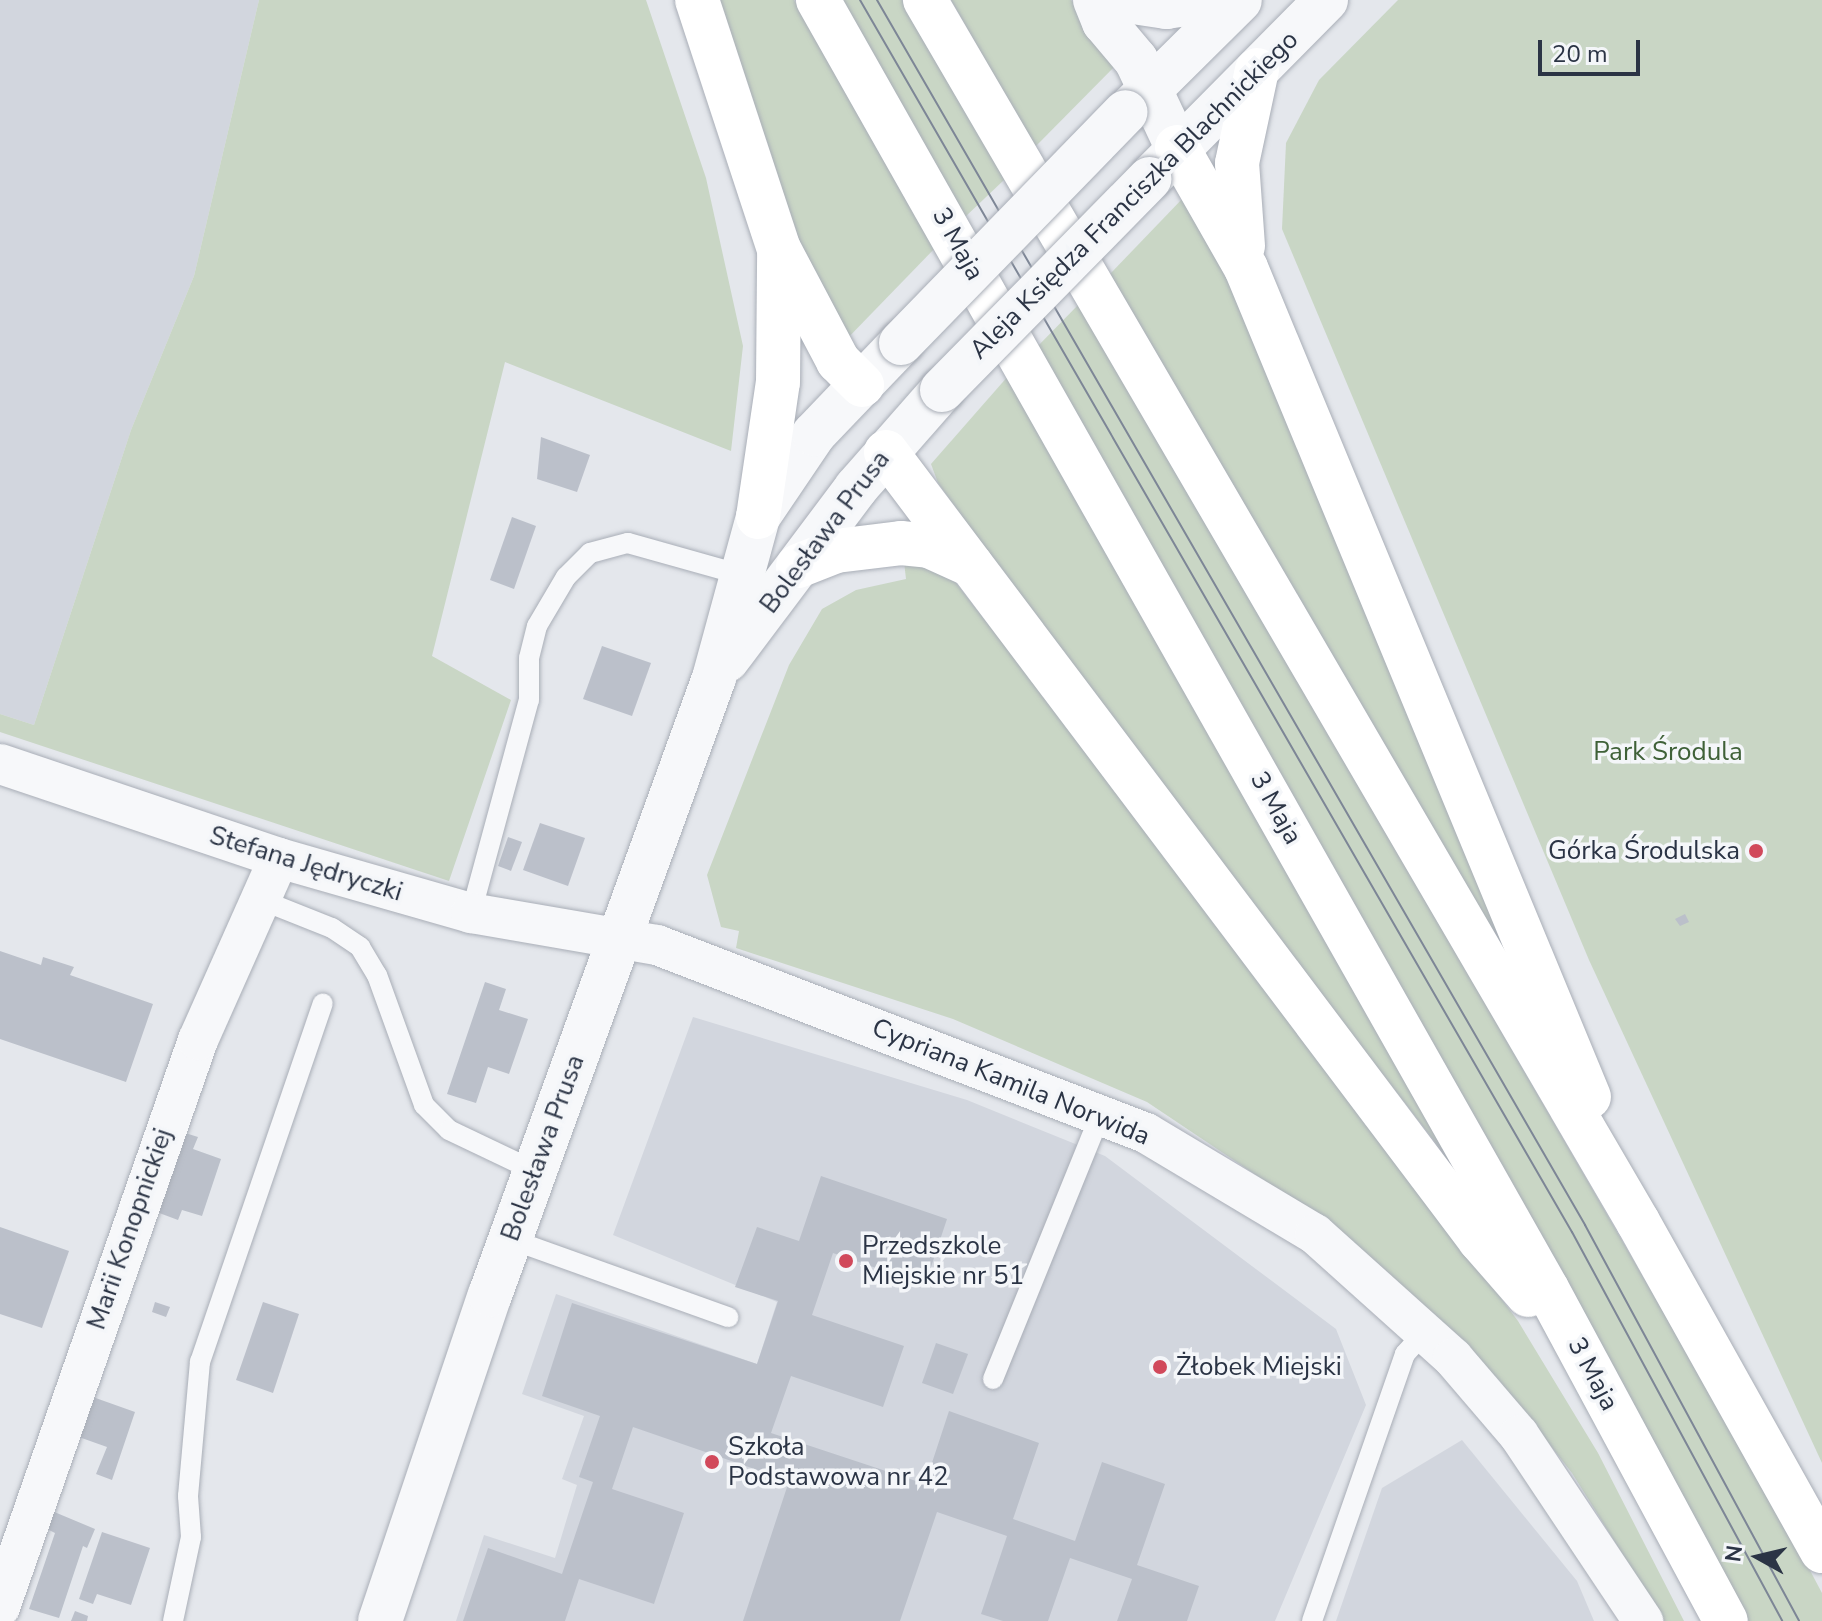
<!DOCTYPE html>
<meta charset="utf-8">
<style>
body{margin:0}
#map{position:relative;width:1822px;height:1621px;overflow:hidden;background:#e4e7ec;font-family:"Nunito Sans",sans-serif}
div>[style]{position:absolute}
[style*='--x']{left:calc(var(--x)*1px);top:calc(var(--y)*1px);width:calc(var(--w)*1px);rotate:calc(var(--a)*1deg)}
.built>*{inset:0;background:#d2d6de}
.green>*{inset:0;background:#c9d6c5}
.building>*{inset:0;background:#bbc0ca}
.roads{filter:drop-shadow(0 0 2px #a9aeb7) drop-shadow(0 0 2px #a9aeb7)}
.service>*{height:20px;margin:-10px;padding:0 10px;transform-origin:10px;border-radius:10px;background:#f7f8fa}
.minor>*{height:40px;margin:-20px;padding:0 20px;transform-origin:20px;border-radius:20px;background:#f7f8fa}
.tertiary>*{height:44px;margin:-22px;padding:0 22px;transform-origin:22px;border-radius:22px;background:#f7f8fa}
.secondary>*{height:44px;margin:-22px;padding:0 22px;transform-origin:22px;border-radius:22px;background:#fff}
.tram>*{height:2px;margin:-1px;padding:0 1px;transform-origin:1px;border-radius:1px;background:#7d8696}
.bridges{filter:drop-shadow(0 0 2px #a9aeb7) drop-shadow(0 0 2px #a9aeb7)}
.tertiary-bridge>*{height:44px;margin:-22px;padding:0 22px;transform-origin:22px;border-radius:22px;background:#f7f8fa}
.dots>*{width:22px;height:22px;translate:-50% -50%;box-sizing:border-box;border:4px solid #f4f6f9;border-radius:50%}
span{translate:-50% -50%;white-space:nowrap;text-align:center;line-height:1.15;-webkit-text-stroke:7px #f4f6f9;paint-order:stroke}
.street-label{font-size:26px;color:#2b3445}
.park-label{font-size:26px;color:#3f6138}
.poi-label{font-size:26px;color:#2b3445}
.right{translate:-100% -50%;text-align:right}
.left{translate:0 -50%;text-align:left}
.north{position:absolute;left:1718px;top:1517px;width:80px;height:80px;-webkit-text-stroke:6px #f4f6f9;paint-order:stroke;rotate:278deg;font-size:22px;font-weight:700;line-height:32px;text-align:center;color:#2b3445}
.north::after{content:'';display:block;margin:auto;width:28px;height:36px;background:#2b3445;clip-path:polygon(50% 0,100% 100%,50% 72%,0 100%)}
.scale{position:absolute;left:1538px;top:40px;width:102px;height:36px;box-sizing:border-box;border:4px solid #2b3445;border-top:0;padding-left:10px;font-size:24px;line-height:28px;white-space:nowrap;color:#2b3445;-webkit-text-stroke:6px #f4f6f9;paint-order:stroke}
</style>
<div id="map">
<div class="built">
<i style="clip-path:polygon(0 0,259px 0,194px 276px,131px 430px,34px 725px,0 714px)"></i>
<i style="clip-path:polygon(693px 1017px,967px 1100px,1105px 1156px,1336px 1329px,1366px 1405px,1275px 1621px,456px 1621px,484px 1535px,555px 1558px,577px 1485px,562px 1479px,584px 1416px,522px 1394px,556px 1294px,757px 1364px,777px 1302px,613px 1235px)"></i>
<i style="clip-path:polygon(1462px 1440px,1577px 1581px,1594px 1621px,1336px 1621px,1382px 1488px)"></i>
</div>
<div class="green">
<i style="clip-path:polygon(259px 0,646px 0,706px 178px,743px 346px,731px 451px,505px 362px,432px 656px,511px 700px,449px 881px,0 732px,0 714px,34px 725px,131px 430px,194px 276px)"></i>
<i style="clip-path:polygon(715px 0,794px 0,937px 246px,842px 344px,827px 323px)"></i>
<i style="clip-path:polygon(835px 0,902px 0,1005px 179px,964px 218px)"></i>
<i style="clip-path:polygon(951px 0,1071px 0,1122px 59px,1035px 147px)"></i>
<i style="clip-path:polygon(1398px 0,1822px 0,1822px 1463px,1589px 960px,1282px 229px,1286px 143px,1319px 80px)"></i>
<i style="clip-path:polygon(1197px 196px,1522px 983px,1110px 274px,1184px 197px)"></i>
<i style="clip-path:polygon(1080px 303px,1779px 1512px,1822px 1593px,1822px 1621px,1749px 1621px,1034px 350px)"></i>
<i style="clip-path:polygon(1009px 375px,1452px 1164px,1099px 707px,938px 483px,931px 464px)"></i>
<i style="clip-path:polygon(903px 553px,949px 574px,1191px 884px,1518px 1321px,1598px 1453px,1684px 1621px,1664px 1621px,1572px 1473px,1498px 1379px,1329px 1224px,1147px 1102px,953px 1019px,736px 948px,739px 931px,721px 927px,707px 875px,789px 665px,822px 609px,856px 590px,906px 579px)"></i>
</div>
<div class="building">
<i style="clip-path:polygon(541px 437px,590px 455px,577px 492px,537px 479px)"></i>
<i style="clip-path:polygon(512px 517px,536px 526px,514px 589px,490px 580px)"></i>
<i style="clip-path:polygon(602px 646px,651px 663px,632px 716px,583px 699px)"></i>
<i style="clip-path:polygon(540px 823px,585px 838px,568px 886px,523px 870px)"></i>
<i style="clip-path:polygon(508px 837px,522px 842px,511px 871px,498px 866px)"></i>
<i style="clip-path:polygon(1685px 914px,1689px 922px,1680px 926px,1675px 919px)"></i>
<i style="clip-path:polygon(0 951px,41px 965px,43px 957px,74px 967px,70px 975px,153px 1004px,126px 1082px,0 1039px)"></i>
<i style="clip-path:polygon(485px 982px,506px 989px,499px 1010px,528px 1019px,509px 1074px,488px 1067px,476px 1103px,447px 1094px)"></i>
<i style="clip-path:polygon(182px 1132px,198px 1137px,193px 1149px,221px 1159px,202px 1216px,182px 1210px,178px 1220px,154px 1211px)"></i>
<i style="clip-path:polygon(821px 1176px,947px 1219px,925px 1285px,833px 1253px,812px 1315px,904px 1346px,883px 1407px,791px 1376px,771px 1433px,925px 1484px,949px 1411px,1039px 1443px,1013px 1519px,1075px 1541px,1102px 1462px,1165px 1484px,1137px 1565px,1199px 1586px,1187px 1621px,1117px 1621px,1132px 1579px,1070px 1558px,1048px 1621px,1003px 1621px,981px 1614px,1007px 1536px,937px 1512px,900px 1621px,743px 1621px,789px 1481px,633px 1427px,612px 1489px,684px 1513px,654px 1604px,579px 1579px,565px 1621px,463px 1621px,488px 1548px,562px 1574px,593px 1482px,579px 1477px,600px 1416px,542px 1396px,572px 1303px,757px 1364px,778px 1301px,735px 1287px,757px 1227px,799px 1241px)"></i>
<i style="clip-path:polygon(0 1227px,69px 1251px,42px 1328px,0 1314px)"></i>
<i style="clip-path:polygon(155px 1302px,170px 1307px,166px 1317px,152px 1312px)"></i>
<i style="clip-path:polygon(263px 1302px,299px 1314px,273px 1393px,236px 1380px)"></i>
<i style="clip-path:polygon(936px 1343px,968px 1354px,953px 1394px,922px 1383px)"></i>
<i style="clip-path:polygon(90px 1396px,135px 1412px,112px 1480px,96px 1474px,107px 1447px,76px 1436px)"></i>
<i style="clip-path:polygon(52px 1511px,95px 1529px,87px 1548px,83px 1546px,59px 1618px,29px 1609px,55px 1533px,45px 1528px)"></i>
<i style="clip-path:polygon(102px 1532px,150px 1548px,131px 1605px,97px 1594px,93px 1604px,79px 1599px)"></i>
<i style="clip-path:polygon(75px 1611px,88px 1616px,87px 1621px,71px 1621px)"></i>
</div>
<div class="roads">
<div class="service">
<i style="--x:264;--y:901;--w:73;--a:21.7"></i>
<i style="--x:332;--y:928;--w:34;--a:34"></i>
<i style="--x:360;--y:947;--w:33;--a:59"></i>
<i style="--x:377;--y:975;--w:138;--a:70.1"></i>
<i style="--x:424;--y:1105;--w:35;--a:45"></i>
<i style="--x:449;--y:1130;--w:95;--a:25.5"></i>
<i style="--x:471;--y:913;--w:221;--a:-74.8"></i>
<i style="--x:529;--y:700;--w:42;--a:-90"></i>
<i style="--x:529;--y:658;--w:33;--a:-76"></i>
<i style="--x:537;--y:626;--w:57;--a:-59.4"></i>
<i style="--x:566;--y:577;--w:34;--a:-45"></i>
<i style="--x:590;--y:553;--w:39;--a:-15"></i>
<i style="--x:628;--y:543;--w:118;--a:15.7"></i>
<i style="--x:510;--y:1239;--w:232;--a:19.7"></i>
<i style="--x:993;--y:1379;--w:285;--a:-67.9"></i>
<i style="--x:173;--y:1621;--w:86;--a:-77.9"></i>
<i style="--x:191;--y:1537;--w:41;--a:-94.2"></i>
<i style="--x:188;--y:1496;--w:135;--a:-84.9"></i>
<i style="--x:200;--y:1362;--w:379;--a:-71.1"></i>
<i style="--x:1312;--y:1621;--w:283;--a:-70.8"></i>
<i style="--x:1405;--y:1354;--w:30;--a:-48"></i>
</div>
<div class="minor">
<i style="--x:0;--y:764;--w:294;--a:18.6"></i>
<i style="--x:279;--y:858;--w:200;--a:16"></i>
<i style="--x:471;--y:913;--w:189;--a:9.8"></i>
<i style="--x:657;--y:945;--w:524;--a:21.03"></i>
<i style="--x:1146;--y:1133;--w:197;--a:30.9"></i>
<i style="--x:1315;--y:1234;--w:186;--a:41.9"></i>
<i style="--x:1453;--y:1358;--w:101;--a:49.4"></i>
<i style="--x:1519;--y:1435;--w:224;--a:56.3"></i>
<i style="--x:0;--y:1607;--w:601;--a:-70.75"></i>
<i style="--x:198;--y:1040;--w:199;--a:-66"></i>
</div>
<div class="tertiary">
<i style="--x:1095;--y:0;--w:24;--a:68"></i>
<i style="--x:1104;--y:22;--w:50;--a:49.9"></i>
<i style="--x:1136;--y:60;--w:96;--a:64.8"></i>
<i style="--x:1120;--y:0;--w:47;--a:8.7"></i>
<i style="--x:1166;--y:7;--w:48;--a:-8.5"></i>
<i style="--x:1131;--y:108;--w:153;--a:-44.7"></i>
<i style="--x:1153;--y:175;--w:246;--a:-45.3"></i>
<i style="--x:727;--y:660;--w:215;--a:-53.1"></i>
<i style="--x:856;--y:488;--w:130;--a:-48.7"></i>
<i style="--x:380;--y:1621;--w:344;--a:-71.4"></i>
<i style="--x:490;--y:1295;--w:656;--a:-70.05"></i>
<i style="--x:714;--y:678;--w:167;--a:-74.7"></i>
<i style="--x:758;--y:517;--w:100;--a:-56"></i>
<i style="--x:814;--y:434;--w:126;--a:-46.3"></i>
</div>
<div class="secondary">
<i style="--x:697;--y:0;--w:262;--a:71.8"></i>
<i style="--x:779;--y:249;--w:127;--a:62.2"></i>
<i style="--x:838;--y:361;--w:34;--a:45"></i>
<i style="--x:818;--y:0;--w:1481;--a:60.51"></i>
<i style="--x:1547;--y:1289;--w:377;--a:61.7"></i>
<i style="--x:925;--y:0;--w:1415;--a:59.74"></i>
<i style="--x:1638;--y:1222;--w:377;--a:60.8"></i>
<i style="--x:1177;--y:147;--w:139;--a:60.3"></i>
<i style="--x:1246;--y:268;--w:897;--a:67.52"></i>
<i style="--x:1243;--y:246;--w:83;--a:-94.1"></i>
<i style="--x:1237;--y:163;--w:95;--a:-77.9"></i>
<i style="--x:886;--y:452;--w:987;--a:52.99"></i>
<i style="--x:1480;--y:1240;--w:73;--a:48.9"></i>
<i style="--x:758;--y:517;--w:136;--a:-81.6"></i>
<i style="--x:778;--y:382;--w:127;--a:-89.5"></i>
<i style="--x:798;--y:566;--w:41;--a:-21.5"></i>
<i style="--x:836;--y:551;--w:65;--a:-7"></i>
<i style="--x:901;--y:543;--w:28;--a:6"></i>
<i style="--x:929;--y:546;--w:46;--a:24.3"></i>
</div>
</div>
<div class="tram">
<i style="--x:860;--y:0;--w:1423;--a:59.98"></i>
<i style="--x:1572;--y:1232;--w:442;--a:61.6"></i>
<i style="--x:877;--y:0;--w:1415;--a:59.97"></i>
<i style="--x:1585;--y:1225;--w:450;--a:61.6"></i>
</div>
<div class="bridges">
<div class="tertiary-bridge">
<i style="--x:901;--y:343;--w:322;--a:-45.8"></i>
<i style="--x:942;--y:390;--w:296;--a:-45.5"></i>
</div>
</div>
<div class="dots">
<i style="left:1756px;top:851px;background:#d1495b"></i>
<i style="left:846px;top:1261px;background:#d1495b"></i>
<i style="left:1160px;top:1367px;background:#d1495b"></i>
<i style="left:712px;top:1462px;background:#d1495b"></i>
</div>
<div class="street-label">
<span style="left:1134px;top:195px;rotate:-45deg">Aleja Księdza Franciszka Blachnickiego</span>
<span style="left:958px;top:244px;rotate:61deg">3 Maja</span>
<span style="left:825px;top:532px;rotate:-53deg">Bolesława Prusa</span>
<span style="left:1276px;top:808px;rotate:61deg">3 Maja</span>
<span style="left:306px;top:864px;rotate:17deg">Stefana Jędryczki</span>
<span style="left:1011px;top:1082px;rotate:22deg">Cypriana Kamila Norwida</span>
<span style="left:543px;top:1148px;rotate:-70deg">Bolesława Prusa</span>
<span style="left:130px;top:1229px;rotate:-71deg">Marii Konopnickiej</span>
<span style="left:1593px;top:1374px;rotate:62deg">3 Maja</span>
</div>
<div class="park-label">
<span style="left:1668px;top:752px">Park Środula</span>
</div>
<div class="poi-label">
<span class="right" style="left:1740px;top:851px">Górka Środulska</span>
<span class="left" style="left:862px;top:1261px">Przedszkole<br>Miejskie nr 51</span>
<span class="left" style="left:1176px;top:1367px">Żłobek Miejski</span>
<span class="left" style="left:728px;top:1462px">Szkoła<br>Podstawowa nr 42</span>
</div>
<div class="north">N</div>
<div class="scale">20 m</div>
</div>
